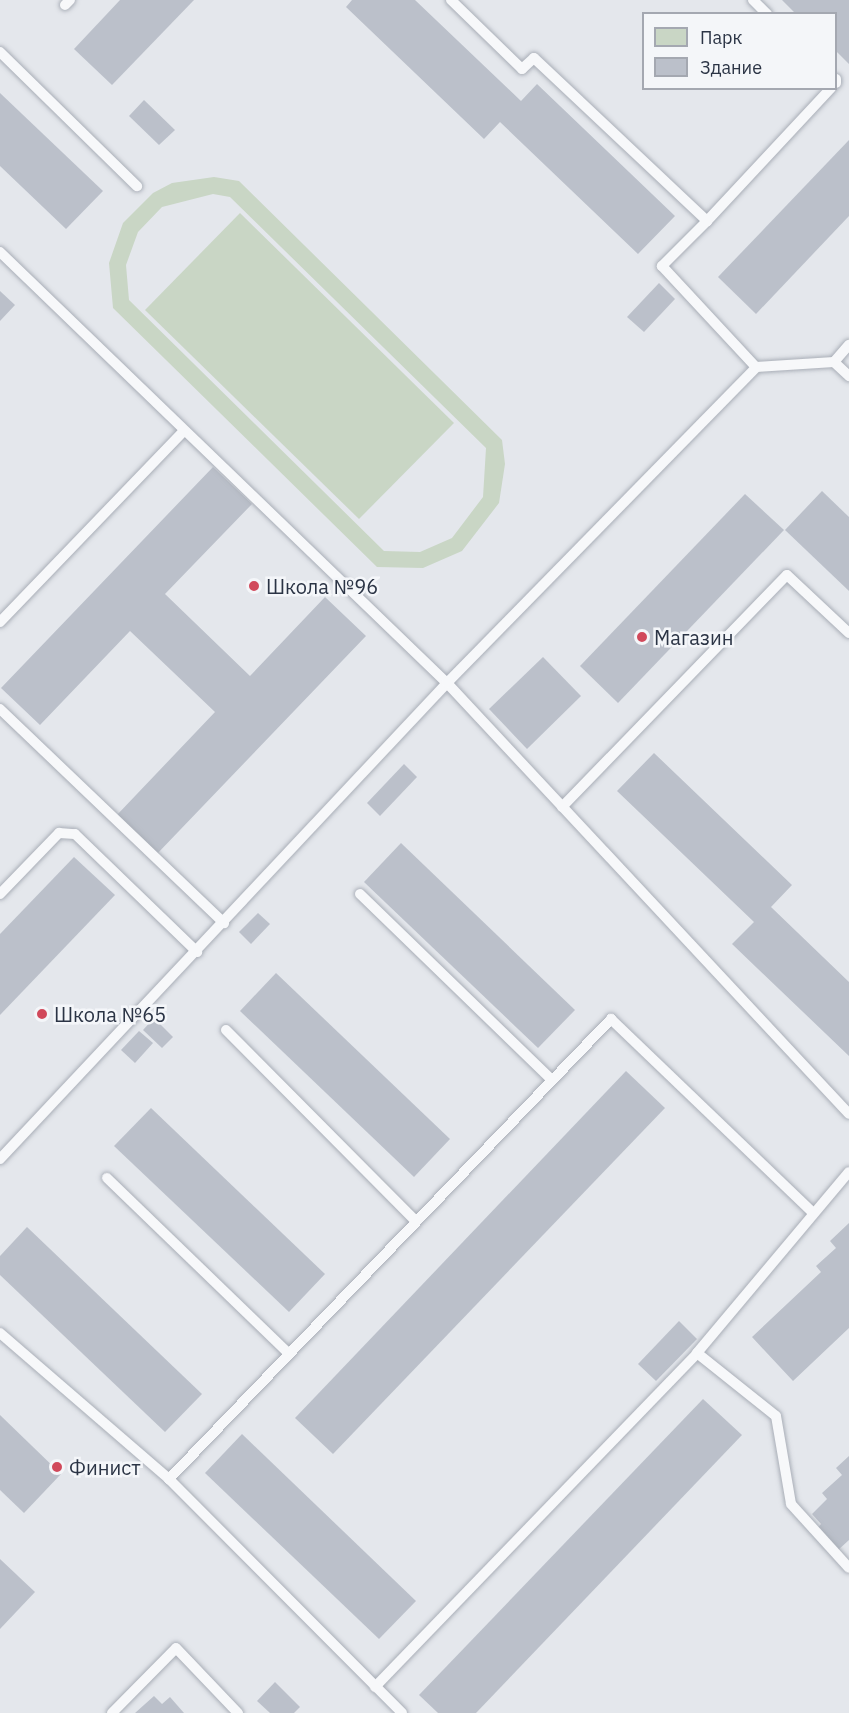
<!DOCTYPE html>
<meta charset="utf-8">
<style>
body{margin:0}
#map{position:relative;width:849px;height:1713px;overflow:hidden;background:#e4e7ec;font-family:"IBM Plex Sans",sans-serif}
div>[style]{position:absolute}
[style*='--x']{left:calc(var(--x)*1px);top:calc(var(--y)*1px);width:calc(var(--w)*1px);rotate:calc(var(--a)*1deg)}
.green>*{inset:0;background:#c9d6c5}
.building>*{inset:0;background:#bbc0ca}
.roads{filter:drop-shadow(0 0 2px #a9aeb7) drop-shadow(0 0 2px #a9aeb7)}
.lane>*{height:10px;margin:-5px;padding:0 5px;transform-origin:5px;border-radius:5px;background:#f7f8fa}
.dots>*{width:16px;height:16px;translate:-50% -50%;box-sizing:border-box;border:3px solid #f4f6f9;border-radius:50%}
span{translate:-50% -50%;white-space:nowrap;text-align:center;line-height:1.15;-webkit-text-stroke:5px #f4f6f9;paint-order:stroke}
.poi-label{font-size:20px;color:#2b3445}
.left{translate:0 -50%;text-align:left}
.legend{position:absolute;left:642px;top:12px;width:195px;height:78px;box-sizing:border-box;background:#f4f6f9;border:2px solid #a4a8b1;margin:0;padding:8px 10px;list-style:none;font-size:18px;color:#2b3445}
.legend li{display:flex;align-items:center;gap:12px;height:30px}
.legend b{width:30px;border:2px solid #a4a8b1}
</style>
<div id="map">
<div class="green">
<i style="clip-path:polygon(evenodd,214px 177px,239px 181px,502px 440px,505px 464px,499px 503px,462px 551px,423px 568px,377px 567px,113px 308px,109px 263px,123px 223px,153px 193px,172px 183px,214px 177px,213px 194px,230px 197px,486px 448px,483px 497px,452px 538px,420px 552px,384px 551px,129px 300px,126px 265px,138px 232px,162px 207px,213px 194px)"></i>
<i style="clip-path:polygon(240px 213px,454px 423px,359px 519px,145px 310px)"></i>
</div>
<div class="building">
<i style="clip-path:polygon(120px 0,194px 0,112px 85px,74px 49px)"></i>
<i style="clip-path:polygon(352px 0,415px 0,521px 101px,537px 84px,675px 216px,638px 254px,500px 122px,484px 139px,346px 7px)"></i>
<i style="clip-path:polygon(782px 0,849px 0,849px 64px,836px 51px,836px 14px,796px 14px)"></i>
<i style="clip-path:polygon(0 93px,103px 191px,66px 229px,0 166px)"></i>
<i style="clip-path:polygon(144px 100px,175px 130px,159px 145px,129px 116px)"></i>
<i style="clip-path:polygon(849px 140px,849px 216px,756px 314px,718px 277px)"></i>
<i style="clip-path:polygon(659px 283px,675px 299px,644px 332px,627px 317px)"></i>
<i style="clip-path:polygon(0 291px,15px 305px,0 321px)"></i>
<i style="clip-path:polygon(213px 467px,252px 504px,165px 594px,250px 676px,325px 597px,366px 636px,156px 855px,116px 816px,215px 712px,130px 631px,40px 725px,1px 688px)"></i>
<i style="clip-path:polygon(822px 491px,849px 517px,849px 591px,785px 530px)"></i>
<i style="clip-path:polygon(745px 494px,784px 530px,618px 703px,580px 666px)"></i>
<i style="clip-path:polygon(543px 657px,581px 696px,527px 749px,489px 709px)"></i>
<i style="clip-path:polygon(654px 753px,792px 885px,771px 907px,849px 982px,849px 1056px,732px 944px,754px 922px,617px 791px)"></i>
<i style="clip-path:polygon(404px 764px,417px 777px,380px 816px,367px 803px)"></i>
<i style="clip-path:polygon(401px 843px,575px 1010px,538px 1048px,364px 882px)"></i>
<i style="clip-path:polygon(74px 857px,115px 895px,0 1015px,0 934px)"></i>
<i style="clip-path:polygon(258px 913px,270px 924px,251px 944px,239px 932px)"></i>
<i style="clip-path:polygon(276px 973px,450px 1139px,414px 1177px,240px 1011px)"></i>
<i style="clip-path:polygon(154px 1018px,173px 1037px,162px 1048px,143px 1030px)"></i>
<i style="clip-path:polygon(139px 1031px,153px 1043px,135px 1063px,121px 1050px)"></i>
<i style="clip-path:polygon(626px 1071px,665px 1108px,333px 1454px,295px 1418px)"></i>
<i style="clip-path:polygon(151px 1108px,325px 1274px,289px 1312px,114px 1146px)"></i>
<i style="clip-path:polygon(849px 1223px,849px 1328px,793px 1381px,752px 1337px,821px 1272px,816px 1266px,836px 1248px,830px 1241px)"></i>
<i style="clip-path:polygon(27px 1227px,202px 1394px,165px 1432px,0 1275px,0 1256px)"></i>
<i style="clip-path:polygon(679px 1321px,697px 1339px,656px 1381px,638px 1364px)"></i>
<i style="clip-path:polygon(703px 1399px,742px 1435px,476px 1713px,438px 1713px,419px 1695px)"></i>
<i style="clip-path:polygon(0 1415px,61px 1474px,24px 1513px,0 1490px)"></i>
<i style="clip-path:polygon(242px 1434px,416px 1601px,379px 1639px,205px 1473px)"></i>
<i style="clip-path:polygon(849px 1456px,849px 1540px,837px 1551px,817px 1529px,821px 1524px,812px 1514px,827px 1499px,822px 1493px,842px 1475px,836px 1468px)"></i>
<i style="clip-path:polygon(0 1559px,35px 1592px,0 1629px)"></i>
<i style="clip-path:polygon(275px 1682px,300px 1707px,294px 1713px,270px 1713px,257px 1701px)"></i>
<i style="clip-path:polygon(154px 1696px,162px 1704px,170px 1697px,184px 1713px,135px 1713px)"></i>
</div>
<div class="roads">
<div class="lane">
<i style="--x:451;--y:0;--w:99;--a:44.2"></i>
<i style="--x:522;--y:69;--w:16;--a:-43"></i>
<i style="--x:534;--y:58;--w:238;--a:43.3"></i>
<i style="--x:707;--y:221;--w:182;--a:-47"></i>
<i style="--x:753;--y:0;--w:20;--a:45"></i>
<i style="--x:65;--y:5;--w:7;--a:-45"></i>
<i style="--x:0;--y:52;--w:192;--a:44.4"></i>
<i style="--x:836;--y:79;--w:4;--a:90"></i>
<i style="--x:707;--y:221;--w:64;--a:135"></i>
<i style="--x:662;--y:266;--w:138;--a:47.1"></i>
<i style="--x:756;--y:367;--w:78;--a:-3.7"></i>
<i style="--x:834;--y:362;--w:23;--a:-49"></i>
<i style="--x:0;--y:252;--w:621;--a:43.96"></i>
<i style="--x:447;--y:683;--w:589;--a:46.99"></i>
<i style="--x:834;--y:362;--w:21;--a:43"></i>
<i style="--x:0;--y:622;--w:265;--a:-46.1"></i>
<i style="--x:0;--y:709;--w:310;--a:43.7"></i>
<i style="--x:562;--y:807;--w:323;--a:-45.9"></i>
<i style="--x:787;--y:575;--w:85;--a:43.1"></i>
<i style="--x:0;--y:894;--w:85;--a:-46"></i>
<i style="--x:59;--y:833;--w:16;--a:4"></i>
<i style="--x:75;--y:834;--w:170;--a:44"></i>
<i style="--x:360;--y:894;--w:267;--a:44.1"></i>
<i style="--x:226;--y:1030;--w:269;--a:45.2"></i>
<i style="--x:0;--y:1159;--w:653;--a:-46.8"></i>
<i style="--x:447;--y:683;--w:442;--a:-45.6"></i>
<i style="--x:107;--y:1178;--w:253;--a:44"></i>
<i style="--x:0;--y:1333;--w:223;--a:40.8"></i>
<i style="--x:169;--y:1479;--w:330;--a:45.1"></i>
<i style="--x:697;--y:1353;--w:101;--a:38.6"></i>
<i style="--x:776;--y:1416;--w:89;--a:80.3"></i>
<i style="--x:791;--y:1504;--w:86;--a:47.8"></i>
<i style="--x:169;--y:1479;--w:638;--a:-46.14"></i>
<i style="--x:611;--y:1019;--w:279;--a:43.8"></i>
<i style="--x:375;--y:1687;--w:464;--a:-46"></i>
<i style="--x:697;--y:1353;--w:236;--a:-50"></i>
<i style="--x:112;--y:1713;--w:91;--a:-45.4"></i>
<i style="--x:176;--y:1648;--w:90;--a:46.4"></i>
</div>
</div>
<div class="dots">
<i style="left:254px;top:586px;background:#d1495b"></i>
<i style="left:642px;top:637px;background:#d1495b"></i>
<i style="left:42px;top:1014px;background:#d1495b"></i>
<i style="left:57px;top:1467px;background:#d1495b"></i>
</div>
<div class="poi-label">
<span class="left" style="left:266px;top:586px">Школа №96</span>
<span class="left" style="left:654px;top:637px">Магазин</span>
<span class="left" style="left:54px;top:1014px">Школа №65</span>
<span class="left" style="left:69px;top:1467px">Финист</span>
</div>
<ul class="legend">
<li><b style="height:16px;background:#c9d6c5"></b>Парк</li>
<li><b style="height:16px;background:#bbc0ca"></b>Здание</li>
</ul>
</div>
